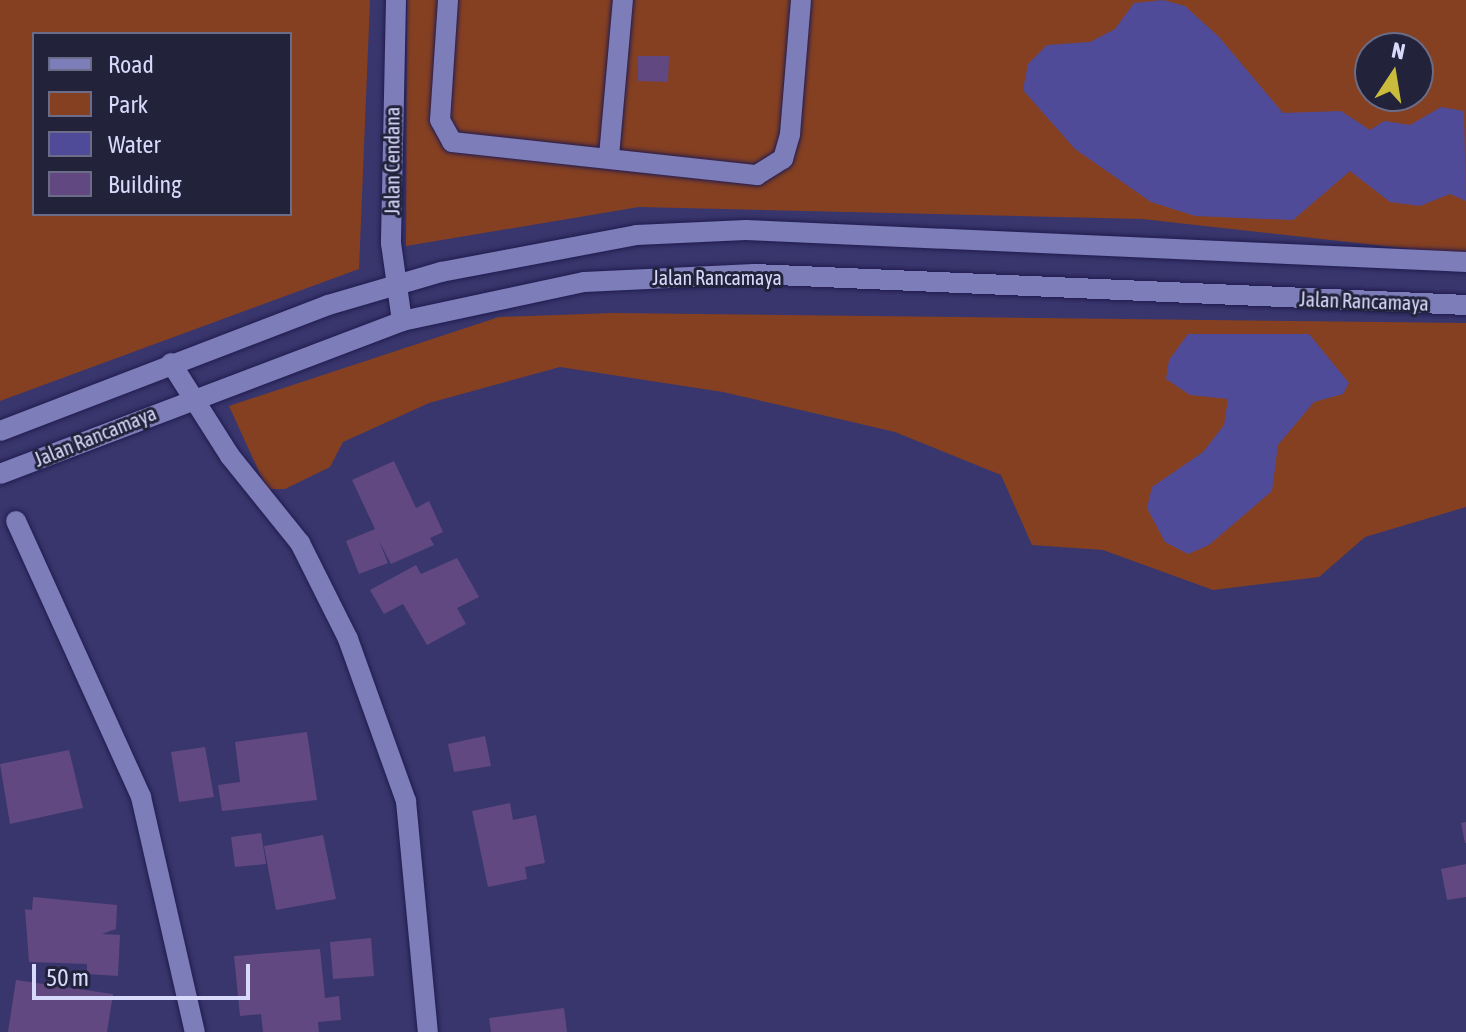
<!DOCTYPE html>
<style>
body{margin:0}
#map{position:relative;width:1466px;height:1032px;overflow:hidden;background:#38366c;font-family:"Asap Condensed",sans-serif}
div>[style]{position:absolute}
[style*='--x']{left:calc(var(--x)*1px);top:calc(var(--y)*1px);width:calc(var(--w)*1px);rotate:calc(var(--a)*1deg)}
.green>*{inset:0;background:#854022}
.water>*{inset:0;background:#4f4b99}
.building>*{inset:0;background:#614880}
.roads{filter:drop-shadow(0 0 2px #211b4f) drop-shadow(0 0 2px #211b4f)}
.street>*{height:20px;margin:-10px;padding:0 10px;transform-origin:10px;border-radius:10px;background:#7c7db9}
.secondary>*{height:20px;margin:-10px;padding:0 10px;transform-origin:10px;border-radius:10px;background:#7c7db9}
span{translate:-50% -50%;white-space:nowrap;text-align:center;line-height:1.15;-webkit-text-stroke:6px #22223b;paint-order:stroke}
.street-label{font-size:20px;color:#d8dafb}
.legend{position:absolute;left:32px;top:32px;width:260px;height:184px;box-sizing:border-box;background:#22223b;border:2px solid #6b6c88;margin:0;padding:10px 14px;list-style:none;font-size:24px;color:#d8dafb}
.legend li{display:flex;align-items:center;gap:16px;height:40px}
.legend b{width:40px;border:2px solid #6b6c88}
.north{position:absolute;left:1354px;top:32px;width:80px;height:80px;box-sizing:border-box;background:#22223b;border:2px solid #6b6c88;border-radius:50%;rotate:12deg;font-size:22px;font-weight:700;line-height:32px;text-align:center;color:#d8dafb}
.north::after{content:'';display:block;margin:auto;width:28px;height:36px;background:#c9bb3b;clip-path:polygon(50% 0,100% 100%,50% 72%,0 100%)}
.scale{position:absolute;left:32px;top:964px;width:218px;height:36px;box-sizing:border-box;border:4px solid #d8dafb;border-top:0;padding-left:10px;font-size:24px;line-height:28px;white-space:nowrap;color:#d8dafb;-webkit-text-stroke:6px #22223b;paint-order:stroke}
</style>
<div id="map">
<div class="green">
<i style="clip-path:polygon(evenodd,0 0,370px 0,359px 269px,0 401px,0 0,290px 34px,290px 214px,34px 214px,34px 34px,290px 34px)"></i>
<i style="clip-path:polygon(evenodd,407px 0,1466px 0,1466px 255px,1142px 219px,639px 207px,406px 246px,407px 0,1370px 48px,1418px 48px,1418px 96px,1370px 96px,1370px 48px)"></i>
<i style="clip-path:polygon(613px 313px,1466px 323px,1466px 507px,1365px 537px,1319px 577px,1213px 590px,1103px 550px,1032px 545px,1001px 475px,895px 432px,723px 392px,560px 367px,429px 403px,343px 442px,330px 467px,285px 489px,267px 489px,229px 406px,499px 317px)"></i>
</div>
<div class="water">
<i style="clip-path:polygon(1163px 0,1185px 6px,1219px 37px,1283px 113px,1341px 111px,1370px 130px,1384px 121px,1410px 125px,1441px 107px,1464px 111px,1466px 201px,1450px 194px,1420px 206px,1390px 202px,1350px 171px,1293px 220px,1195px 216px,1151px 202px,1075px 149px,1023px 90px,1028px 64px,1047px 45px,1090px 42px,1115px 29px,1134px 3px)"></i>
<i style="clip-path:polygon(1188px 334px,1309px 334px,1349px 383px,1343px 394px,1314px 402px,1278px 445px,1272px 491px,1209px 545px,1188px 554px,1165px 542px,1147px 508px,1152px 487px,1203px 452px,1224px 425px,1228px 399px,1190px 395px,1166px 379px,1169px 360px)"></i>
</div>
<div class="building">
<i style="clip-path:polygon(638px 56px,669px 56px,668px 82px,638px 81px)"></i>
<i style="clip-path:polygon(394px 461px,416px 508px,429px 501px,443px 532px,430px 538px,434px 545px,391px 564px,379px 541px,388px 563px,359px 574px,346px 541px,375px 529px,352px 480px)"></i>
<i style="clip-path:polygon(457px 558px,479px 597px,457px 608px,466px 624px,427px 645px,403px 604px,384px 614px,370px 590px,416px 565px,421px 574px)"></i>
<i style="clip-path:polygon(307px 732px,317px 800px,222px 811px,218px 785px,240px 782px,235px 742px)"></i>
<i style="clip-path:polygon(485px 736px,491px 766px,454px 772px,448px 744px)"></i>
<i style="clip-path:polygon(205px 747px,214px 797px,179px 802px,171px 752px)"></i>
<i style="clip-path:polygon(69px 750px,83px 808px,10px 824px,0 764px)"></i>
<i style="clip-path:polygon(510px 803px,513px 820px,536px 815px,545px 863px,525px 867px,527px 879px,488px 887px,472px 811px)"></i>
<i style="clip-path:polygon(1466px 822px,1466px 843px,1465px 843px,1461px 823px)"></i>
<i style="clip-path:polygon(261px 833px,266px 864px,235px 867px,231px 837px)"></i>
<i style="clip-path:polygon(323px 835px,336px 899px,276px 910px,264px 846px)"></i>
<i style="clip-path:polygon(1466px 864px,1466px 897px,1447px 900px,1441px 869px)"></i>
<i style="clip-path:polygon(33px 897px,117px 905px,116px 929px,102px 934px,120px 935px,118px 976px,87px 974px,87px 964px,29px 962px,25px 909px,32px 910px)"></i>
<i style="clip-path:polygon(371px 938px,374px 976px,333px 979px,330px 942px)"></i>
<i style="clip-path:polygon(320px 949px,325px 998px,339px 996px,341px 1020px,318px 1022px,319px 1032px,263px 1032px,261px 1014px,240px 1016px,234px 956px)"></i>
<i style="clip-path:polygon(16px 980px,113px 994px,107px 1032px,8px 1032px)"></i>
<i style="clip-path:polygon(564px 1008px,567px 1032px,491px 1032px,489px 1018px)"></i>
</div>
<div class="roads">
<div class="street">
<i style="--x:396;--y:0;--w:243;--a:91.2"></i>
<i style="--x:391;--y:243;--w:79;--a:82"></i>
<i style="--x:448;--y:0;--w:120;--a:93.8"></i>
<i style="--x:440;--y:120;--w:25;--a:61"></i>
<i style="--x:452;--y:142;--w:307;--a:6.2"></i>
<i style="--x:757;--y:175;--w:31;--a:-32"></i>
<i style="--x:783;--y:159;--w:26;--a:-74"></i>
<i style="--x:790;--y:134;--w:134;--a:-85.3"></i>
<i style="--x:609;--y:156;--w:157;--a:-84.9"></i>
<i style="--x:171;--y:363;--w:110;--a:57.6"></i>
<i style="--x:230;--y:456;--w:112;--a:51.2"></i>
<i style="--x:300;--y:543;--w:107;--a:63.4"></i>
<i style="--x:348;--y:639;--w:172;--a:70.3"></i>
<i style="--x:406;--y:801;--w:232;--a:84.6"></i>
<i style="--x:16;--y:521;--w:303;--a:65.6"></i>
<i style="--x:141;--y:797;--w:241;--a:77.1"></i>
</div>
<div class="secondary">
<i style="--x:0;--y:431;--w:351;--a:-21"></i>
<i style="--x:328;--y:305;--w:118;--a:-16.3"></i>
<i style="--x:441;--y:272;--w:198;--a:-10.7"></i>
<i style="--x:636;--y:235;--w:110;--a:-2.6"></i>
<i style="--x:746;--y:230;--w:721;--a:2.54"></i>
<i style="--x:0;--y:474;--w:430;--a:-20.8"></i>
<i style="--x:402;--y:321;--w:186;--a:-12.1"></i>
<i style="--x:584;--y:282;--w:170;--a:-2.7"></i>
<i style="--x:754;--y:274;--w:713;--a:2.49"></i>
</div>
</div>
<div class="street-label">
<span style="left:392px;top:161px;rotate:-90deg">Jalan Cendana</span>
<span style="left:717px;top:277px">Jalan Rancamaya</span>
<span style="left:1364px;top:301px;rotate:2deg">Jalan Rancamaya</span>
<span style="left:95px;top:436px;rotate:-22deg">Jalan Rancamaya</span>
</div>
<ul class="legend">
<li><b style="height:10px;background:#7c7db9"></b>Road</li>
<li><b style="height:22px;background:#854022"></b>Park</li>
<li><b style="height:22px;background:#4f4b99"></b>Water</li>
<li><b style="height:22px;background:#614880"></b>Building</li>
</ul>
<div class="north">N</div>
<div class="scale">50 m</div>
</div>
